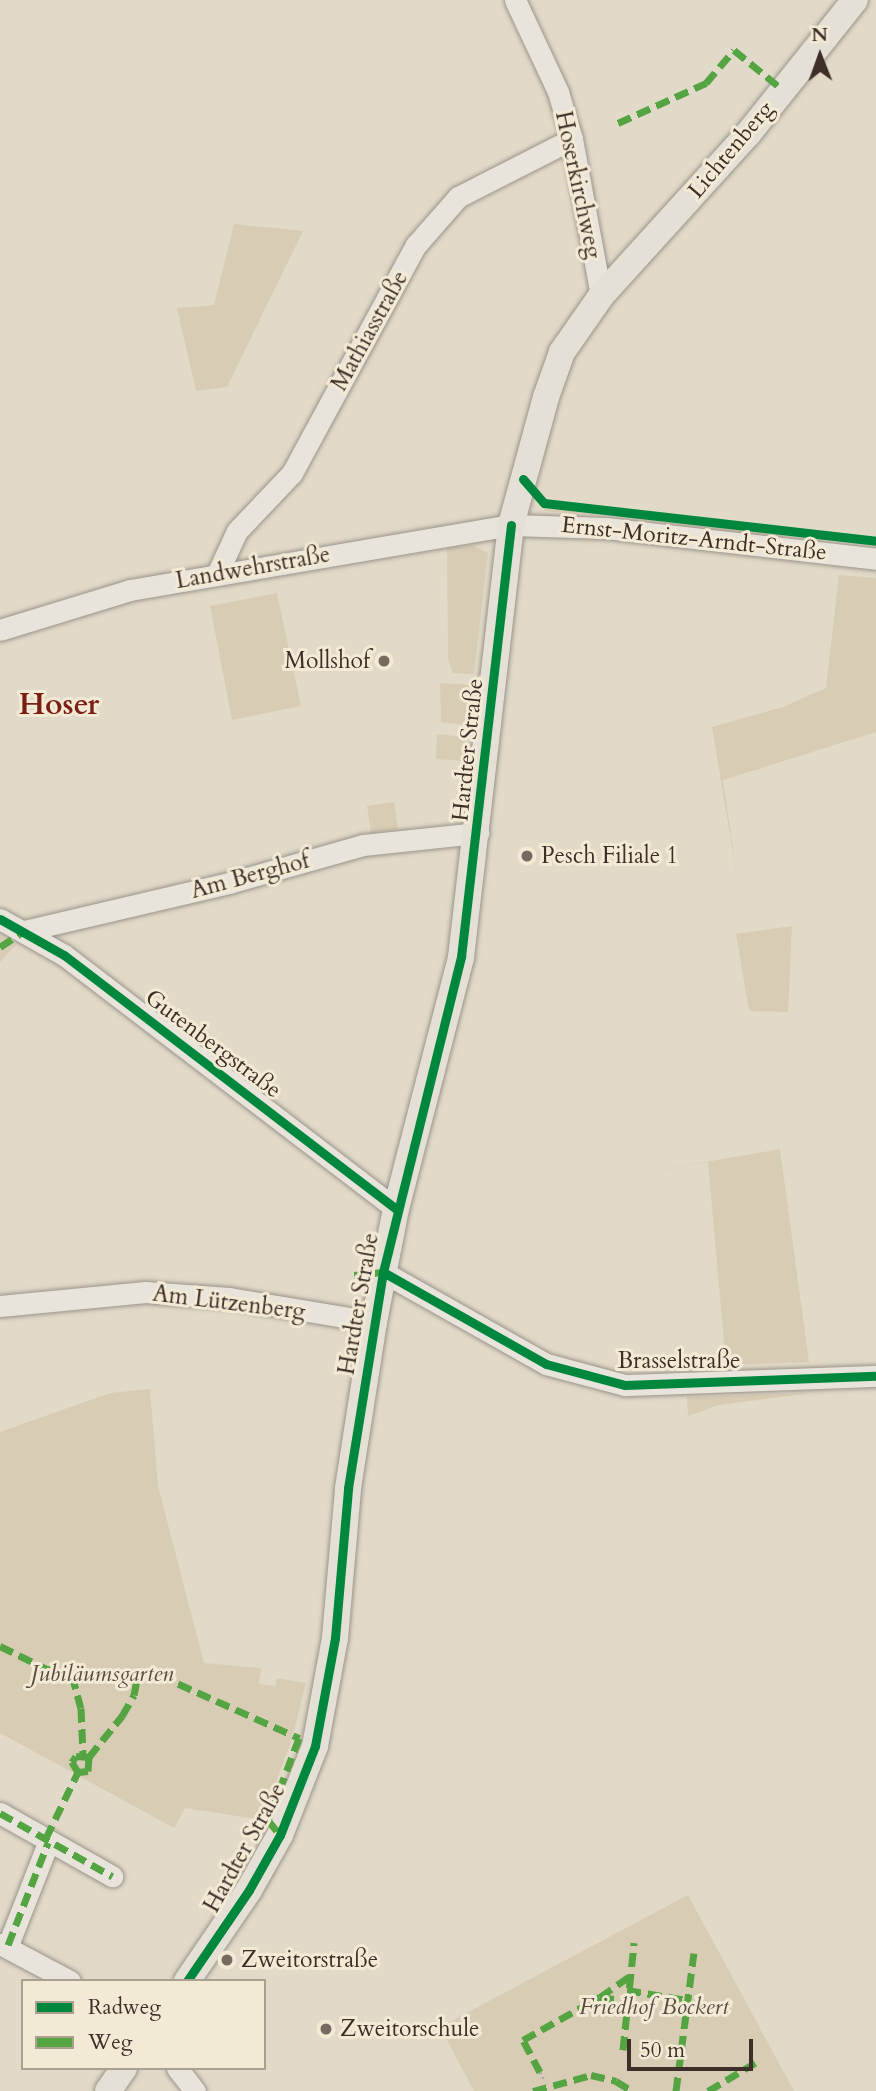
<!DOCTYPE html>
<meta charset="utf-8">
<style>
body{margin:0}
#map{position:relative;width:876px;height:2091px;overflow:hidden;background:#e2dac8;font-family:Cardo,serif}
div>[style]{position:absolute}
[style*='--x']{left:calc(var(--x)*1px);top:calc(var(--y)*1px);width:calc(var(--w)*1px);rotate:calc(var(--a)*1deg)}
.green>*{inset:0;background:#d8ccb4}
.path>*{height:2.5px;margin-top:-1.25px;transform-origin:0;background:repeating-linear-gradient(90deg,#aca79f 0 2px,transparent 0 5.5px)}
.roads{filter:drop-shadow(0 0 2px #9a948a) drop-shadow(0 0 2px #9a948a)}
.minor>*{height:21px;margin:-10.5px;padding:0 10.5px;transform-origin:10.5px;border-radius:10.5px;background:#e8e4dc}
.major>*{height:26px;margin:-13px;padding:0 13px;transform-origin:13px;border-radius:13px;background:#e5e0d6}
.quiet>*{height:7px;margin-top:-3.5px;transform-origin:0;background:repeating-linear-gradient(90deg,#54a442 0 14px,transparent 0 21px)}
.cycleway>*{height:9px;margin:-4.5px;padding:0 4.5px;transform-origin:4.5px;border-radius:4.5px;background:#00873e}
.dots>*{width:19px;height:19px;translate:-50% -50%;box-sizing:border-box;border:4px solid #f3ead5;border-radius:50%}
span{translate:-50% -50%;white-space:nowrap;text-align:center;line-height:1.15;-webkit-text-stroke:6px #f3ead5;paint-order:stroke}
.street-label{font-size:23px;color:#3d2e28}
.poi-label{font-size:23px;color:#3d2e28}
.right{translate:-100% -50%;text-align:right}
.left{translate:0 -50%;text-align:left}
.park-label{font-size:23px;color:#5a4b41;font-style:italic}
.district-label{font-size:30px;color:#7a1f14;font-weight:700}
.legend{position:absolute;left:21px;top:1979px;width:245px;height:91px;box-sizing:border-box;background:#f3ead5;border:2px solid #aa9f90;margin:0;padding:9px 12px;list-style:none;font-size:21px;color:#3d2e28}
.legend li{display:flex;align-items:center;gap:14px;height:35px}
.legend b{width:35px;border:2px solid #aa9f90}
.north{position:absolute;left:785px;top:21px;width:70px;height:70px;-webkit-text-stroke:5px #f3ead5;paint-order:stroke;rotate:359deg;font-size:19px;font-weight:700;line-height:28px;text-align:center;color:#3d2e28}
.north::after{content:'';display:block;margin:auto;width:24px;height:32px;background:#3d2e28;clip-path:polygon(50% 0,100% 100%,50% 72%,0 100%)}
.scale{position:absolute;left:627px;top:2039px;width:126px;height:32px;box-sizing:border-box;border:4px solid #3d2e28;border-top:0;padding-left:9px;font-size:21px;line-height:24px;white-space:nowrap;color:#3d2e28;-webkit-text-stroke:5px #f3ead5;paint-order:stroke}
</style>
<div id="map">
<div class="green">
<i style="clip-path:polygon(234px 224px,303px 231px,227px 387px,196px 391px,177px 308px,214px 305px)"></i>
<i style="clip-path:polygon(547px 506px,602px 511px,602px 515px,544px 511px)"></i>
<i style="clip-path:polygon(617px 512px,701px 524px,785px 534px,784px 539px,718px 531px,617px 516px)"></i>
<i style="clip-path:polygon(472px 545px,488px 553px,474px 674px,453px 673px,448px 659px,447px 548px)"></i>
<i style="clip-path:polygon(839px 575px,876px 578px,876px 732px,723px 780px,738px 883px,712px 727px,783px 707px,826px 688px)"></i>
<i style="clip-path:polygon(277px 593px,301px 706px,232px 720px,210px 606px)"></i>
<i style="clip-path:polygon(440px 683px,472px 685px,467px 725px,441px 722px)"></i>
<i style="clip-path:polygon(437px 734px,466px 737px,463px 761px,436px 759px)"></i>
<i style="clip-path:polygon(394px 802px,398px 829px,371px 833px,367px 806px)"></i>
<i style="clip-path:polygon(792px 926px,788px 1012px,749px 1011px,736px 934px)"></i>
<i style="clip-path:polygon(0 936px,16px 945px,0 962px)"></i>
<i style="clip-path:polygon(780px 1149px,809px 1362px,726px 1365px,708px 1162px,530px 1193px)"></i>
<i style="clip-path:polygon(150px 1389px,158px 1486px,204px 1663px,261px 1668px,259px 1684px,275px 1686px,277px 1678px,306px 1683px,292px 1739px,262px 1820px,185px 1808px,174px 1828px,0 1733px,0 1432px,110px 1393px)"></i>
<i style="clip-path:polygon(811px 1393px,719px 1405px,688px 1416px,687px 1397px)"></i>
<i style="clip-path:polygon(688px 1895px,794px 2091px,474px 2091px,440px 2027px)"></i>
</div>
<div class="path">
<i style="--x:540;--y:2072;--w:8;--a:60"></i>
</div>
<div class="roads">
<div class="minor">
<i style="--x:515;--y:0;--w:102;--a:64.9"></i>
<i style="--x:558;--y:92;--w:49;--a:73.4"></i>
<i style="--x:572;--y:139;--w:160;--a:79.5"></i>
<i style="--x:217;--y:574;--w:47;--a:-65.1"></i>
<i style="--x:237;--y:531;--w:80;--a:-46.5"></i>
<i style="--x:292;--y:473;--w:260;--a:-61.5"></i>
<i style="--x:416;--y:245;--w:64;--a:-48.8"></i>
<i style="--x:458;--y:197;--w:128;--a:-27"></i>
<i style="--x:0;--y:630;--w:136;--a:-17.1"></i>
<i style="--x:130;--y:590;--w:387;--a:-9.7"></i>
<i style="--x:511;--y:525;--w:95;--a:1.8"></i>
<i style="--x:606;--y:528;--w:272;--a:6.5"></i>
<i style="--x:0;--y:919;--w:73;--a:29.4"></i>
<i style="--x:64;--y:955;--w:418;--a:37.4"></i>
<i style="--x:24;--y:931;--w:211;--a:-13.2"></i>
<i style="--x:229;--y:883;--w:139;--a:-15.8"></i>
<i style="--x:363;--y:845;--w:116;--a:-6"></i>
<i style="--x:383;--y:1272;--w:187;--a:29.4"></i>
<i style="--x:546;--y:1364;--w:82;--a:14.9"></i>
<i style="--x:625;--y:1385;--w:251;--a:-2.1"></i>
<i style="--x:0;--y:1306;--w:146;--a:-5.5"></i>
<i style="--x:145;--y:1292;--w:84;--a:4.1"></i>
<i style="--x:229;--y:1298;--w:147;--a:9.4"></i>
<i style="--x:0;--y:1813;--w:129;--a:29.4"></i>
<i style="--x:0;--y:1944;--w:79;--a:27.9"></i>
<i style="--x:8;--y:1945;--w:110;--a:-68.6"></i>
<i style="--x:177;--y:2068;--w:29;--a:52"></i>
</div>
<div class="major">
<i style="--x:187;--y:1981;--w:110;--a:-55.7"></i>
<i style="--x:249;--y:1890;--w:63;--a:-60.6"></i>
<i style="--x:280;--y:1835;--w:96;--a:-68.5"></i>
<i style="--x:315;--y:1746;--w:110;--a:-79.5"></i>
<i style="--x:335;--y:1638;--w:151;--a:-85"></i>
<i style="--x:348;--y:1488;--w:168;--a:-81.1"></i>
<i style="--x:374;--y:1322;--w:115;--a:-79"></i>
<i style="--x:396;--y:1209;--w:260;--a:-75.5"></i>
<i style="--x:461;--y:957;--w:435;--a:-83.4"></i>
<i style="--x:511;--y:525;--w:133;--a:-74.7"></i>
<i style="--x:546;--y:397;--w:48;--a:-70.4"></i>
<i style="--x:562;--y:352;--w:68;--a:-55.1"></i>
<i style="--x:601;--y:296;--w:219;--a:-47.8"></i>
<i style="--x:748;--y:134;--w:171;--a:-51.4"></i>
<i style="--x:108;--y:2091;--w:28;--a:-55"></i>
</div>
</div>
<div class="quiet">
<i style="--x:618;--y:123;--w:97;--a:-24.4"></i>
<i style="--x:706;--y:83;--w:43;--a:-49.7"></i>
<i style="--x:734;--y:50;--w:62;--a:39.1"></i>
<i style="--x:0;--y:947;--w:29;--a:-34"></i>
<i style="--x:354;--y:1275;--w:29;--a:-6"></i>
<i style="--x:0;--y:1646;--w:52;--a:26.1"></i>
<i style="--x:47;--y:1669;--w:26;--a:13"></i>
<i style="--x:72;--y:1675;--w:87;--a:0"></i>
<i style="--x:159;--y:1675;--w:154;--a:24.2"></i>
<i style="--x:299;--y:1738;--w:88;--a:110.7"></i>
<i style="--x:268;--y:1820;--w:19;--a:51"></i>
<i style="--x:72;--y:1675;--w:34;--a:75"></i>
<i style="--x:81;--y:1708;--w:46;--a:87.5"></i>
<i style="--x:78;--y:1772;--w:10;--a:-6"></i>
<i style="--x:88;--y:1771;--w:14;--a:-86"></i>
<i style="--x:89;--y:1757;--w:53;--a:-51.2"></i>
<i style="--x:122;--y:1716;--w:24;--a:-60"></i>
<i style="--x:134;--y:1695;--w:20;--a:-79"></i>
<i style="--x:78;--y:1772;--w:12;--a:-121"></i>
<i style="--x:72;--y:1762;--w:7;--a:-56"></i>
<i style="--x:76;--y:1756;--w:13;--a:4"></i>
<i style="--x:0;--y:1813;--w:129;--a:29.4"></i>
<i style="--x:46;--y:1838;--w:73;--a:-64.1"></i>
<i style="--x:8;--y:1945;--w:110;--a:-68.6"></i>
<i style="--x:627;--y:1990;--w:60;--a:9.6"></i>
<i style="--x:600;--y:1997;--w:35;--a:-35"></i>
<i style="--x:623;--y:2050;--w:108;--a:-84.1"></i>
<i style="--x:540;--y:2072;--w:36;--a:-118"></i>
<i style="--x:523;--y:2040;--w:88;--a:-29.2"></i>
<i style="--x:600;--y:1997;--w:27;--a:8"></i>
<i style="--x:533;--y:2091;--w:60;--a:-15.4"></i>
<i style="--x:591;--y:2075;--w:26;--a:13"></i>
<i style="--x:616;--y:2081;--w:19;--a:32"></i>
<i style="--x:676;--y:2091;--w:139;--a:-82.6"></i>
<i style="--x:708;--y:2091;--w:55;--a:-30.8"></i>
</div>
<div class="cycleway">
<i style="--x:523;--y:479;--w:32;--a:49"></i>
<i style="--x:544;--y:503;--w:334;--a:6.5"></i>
<i style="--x:0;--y:919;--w:73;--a:29.4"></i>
<i style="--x:64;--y:955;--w:418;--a:37.4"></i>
<i style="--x:383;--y:1272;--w:187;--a:29.4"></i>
<i style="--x:546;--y:1364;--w:82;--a:14.9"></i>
<i style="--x:625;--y:1385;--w:251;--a:-2.1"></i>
<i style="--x:187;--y:1981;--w:110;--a:-55.7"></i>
<i style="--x:249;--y:1890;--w:63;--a:-60.6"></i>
<i style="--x:280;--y:1835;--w:96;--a:-68.5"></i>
<i style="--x:315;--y:1746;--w:110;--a:-79.5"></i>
<i style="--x:335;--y:1638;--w:151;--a:-85"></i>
<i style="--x:348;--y:1488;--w:219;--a:-80.8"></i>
<i style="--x:383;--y:1272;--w:325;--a:-76.1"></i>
<i style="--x:461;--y:957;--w:435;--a:-83.4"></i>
</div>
<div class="dots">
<i style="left:384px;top:661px;background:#776a60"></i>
<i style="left:527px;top:856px;background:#776a60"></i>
<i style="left:227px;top:1960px;background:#776a60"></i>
<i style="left:326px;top:2029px;background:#776a60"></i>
</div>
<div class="street-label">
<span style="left:731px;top:150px;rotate:-50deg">Lichtenberg</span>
<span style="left:578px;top:185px;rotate:78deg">Hoserkirchweg</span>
<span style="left:370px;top:331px;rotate:-61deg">Mathiasstraße</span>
<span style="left:694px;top:539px;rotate:6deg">Ernst-Moritz-Arndt-Straße</span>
<span style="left:253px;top:568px;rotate:-10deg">Landwehrstraße</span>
<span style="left:468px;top:750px;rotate:-84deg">Hardter Straße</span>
<span style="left:250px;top:876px;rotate:-15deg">Am Berghof</span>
<span style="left:213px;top:1044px;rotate:37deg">Gutenbergstraße</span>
<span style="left:229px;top:1303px;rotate:7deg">Am Lützenberg</span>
<span style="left:359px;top:1304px;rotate:-80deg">Hardter Straße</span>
<span style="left:679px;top:1361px">Brasselstraße</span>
<span style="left:245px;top:1848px;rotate:-61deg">Hardter Straße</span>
</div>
<div class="poi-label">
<span class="right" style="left:370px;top:661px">Mollshof</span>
<span class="left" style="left:541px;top:856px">Pesch Filiale 1</span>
<span class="left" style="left:241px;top:1960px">Zweitorstraße</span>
<span class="left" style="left:340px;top:2029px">Zweitorschule</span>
</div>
<div class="park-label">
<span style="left:102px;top:1674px">Jubiläumsgarten</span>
<span style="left:654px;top:2007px">Friedhof Bockert</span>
</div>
<div class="district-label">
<span style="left:59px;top:705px">Hoser</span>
</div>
<ul class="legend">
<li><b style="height:9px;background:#00873e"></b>Radweg</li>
<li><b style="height:9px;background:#54a442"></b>Weg</li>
</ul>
<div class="north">N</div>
<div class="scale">50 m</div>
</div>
